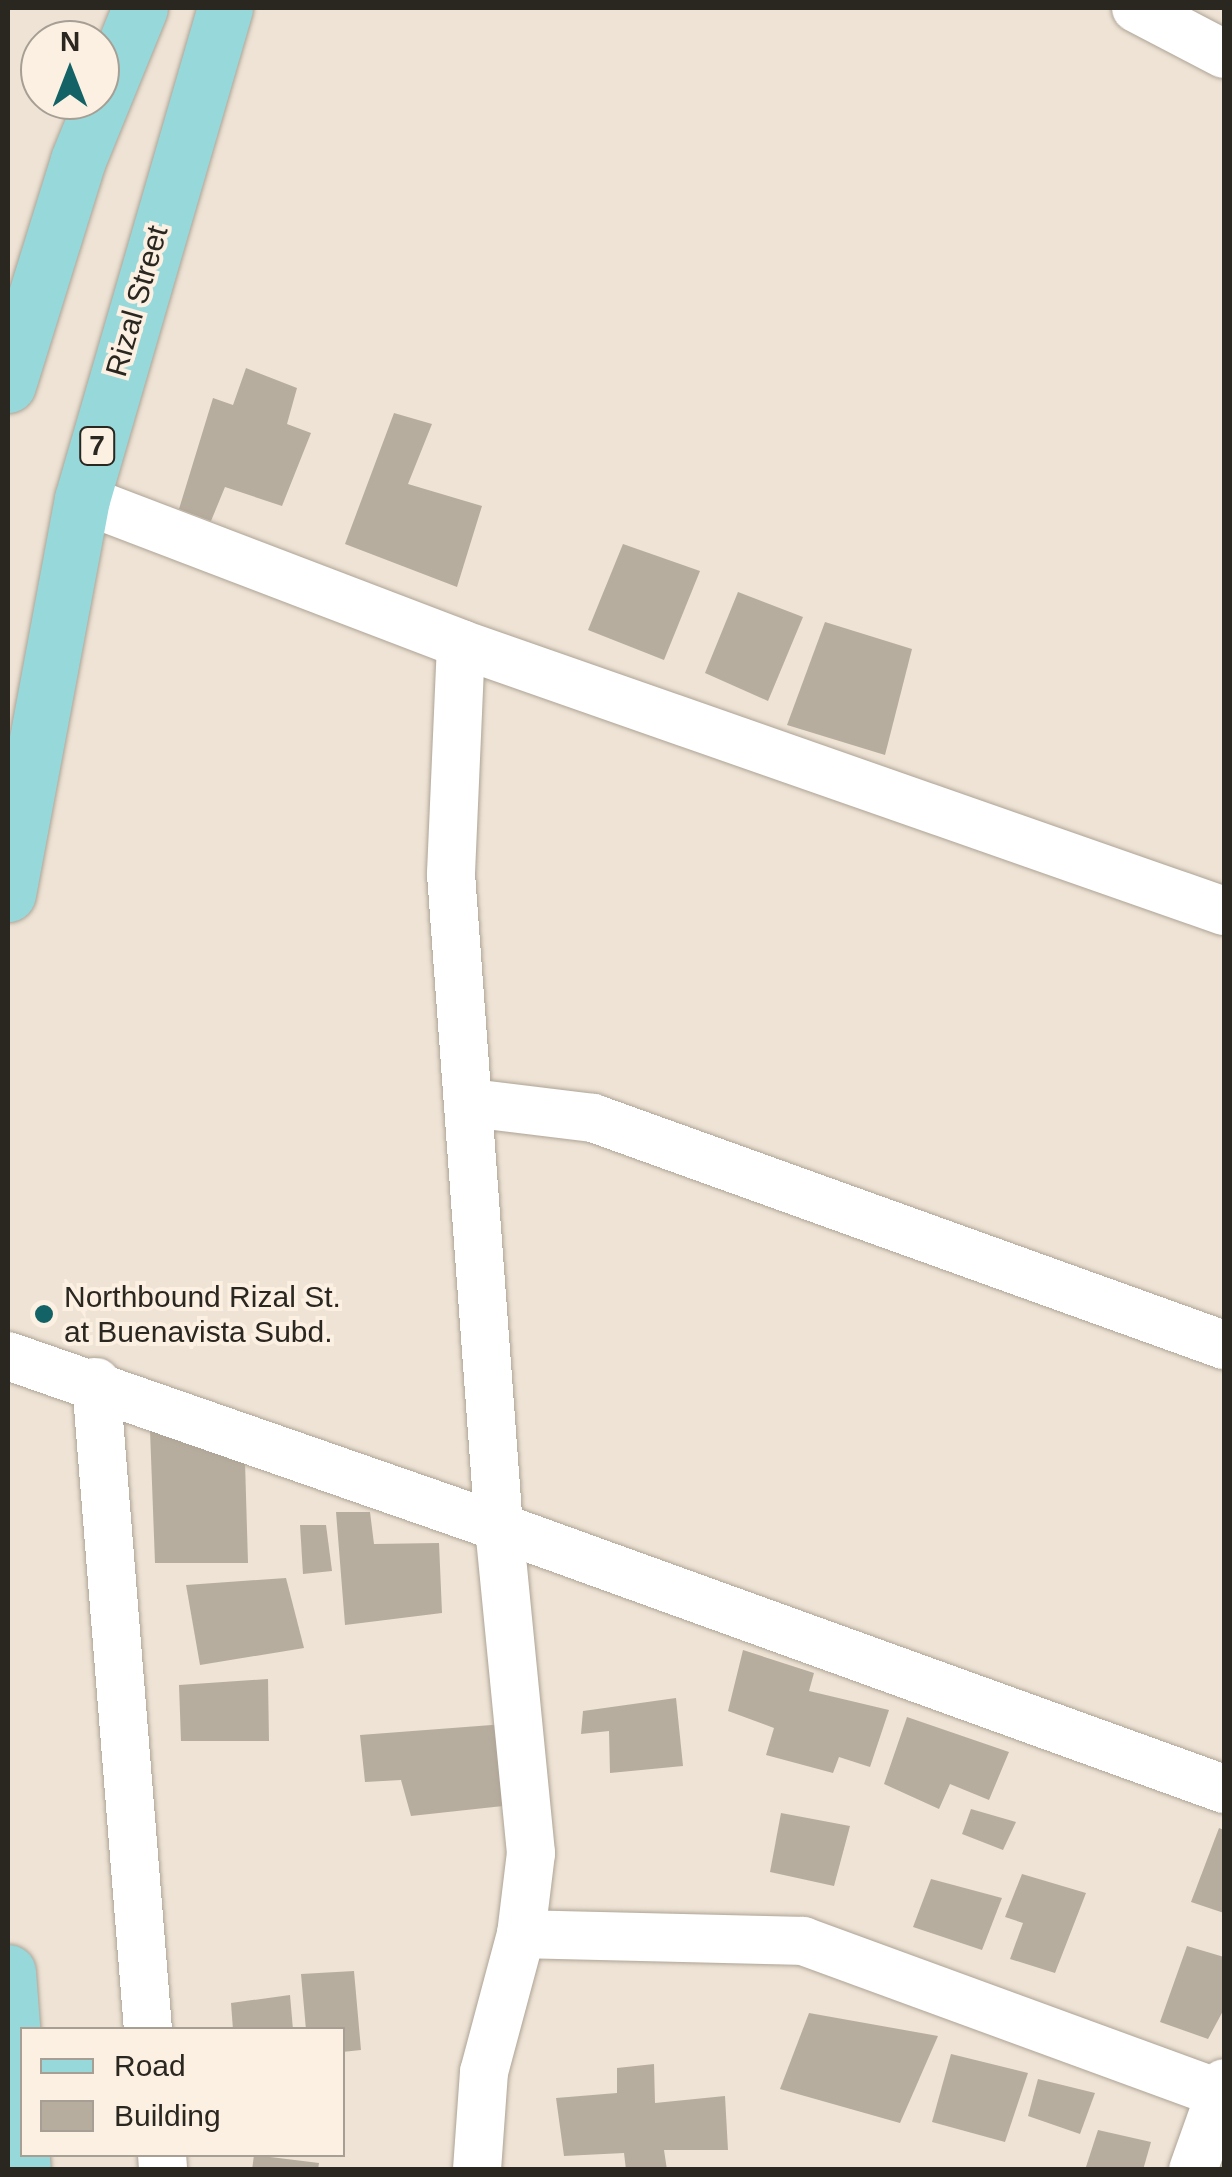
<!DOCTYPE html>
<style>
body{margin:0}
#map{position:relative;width:1232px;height:2177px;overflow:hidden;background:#eee3d5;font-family:Helvetica,sans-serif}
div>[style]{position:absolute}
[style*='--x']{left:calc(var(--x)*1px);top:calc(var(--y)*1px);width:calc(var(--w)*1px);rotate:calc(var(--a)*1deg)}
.building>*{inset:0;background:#b7ad9f}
.roads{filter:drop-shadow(0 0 2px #aea496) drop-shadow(0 0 2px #aea496)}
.minor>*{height:48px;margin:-24px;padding:0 24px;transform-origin:24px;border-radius:24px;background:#fff}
.major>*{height:55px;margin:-27.5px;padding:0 27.5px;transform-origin:27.5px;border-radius:27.5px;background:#97d8db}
.dots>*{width:28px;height:28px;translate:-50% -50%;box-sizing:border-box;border:5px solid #fbf0e2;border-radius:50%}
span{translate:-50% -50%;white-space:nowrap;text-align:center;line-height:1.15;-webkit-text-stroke:8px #fbf0e2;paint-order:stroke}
.shield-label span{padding:2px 8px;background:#fbf0e2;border:2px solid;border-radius:8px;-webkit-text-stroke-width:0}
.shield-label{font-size:28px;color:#2a2620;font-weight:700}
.street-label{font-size:30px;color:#2a2620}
.poi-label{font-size:30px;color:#2a2620}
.left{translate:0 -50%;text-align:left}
.frame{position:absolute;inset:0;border:10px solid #2a2620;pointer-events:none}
.legend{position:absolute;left:20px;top:2027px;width:325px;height:130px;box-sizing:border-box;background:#fbf0e2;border:2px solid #a79f94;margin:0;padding:12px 18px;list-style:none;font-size:30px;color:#2a2620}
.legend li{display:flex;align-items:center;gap:20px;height:50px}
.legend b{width:50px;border:2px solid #a79f94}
.north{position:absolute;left:20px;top:20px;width:100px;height:100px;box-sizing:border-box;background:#fbf0e2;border:2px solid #a79f94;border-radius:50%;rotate:0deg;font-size:28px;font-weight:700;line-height:40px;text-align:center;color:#2a2620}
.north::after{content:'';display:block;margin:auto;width:35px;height:45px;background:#136366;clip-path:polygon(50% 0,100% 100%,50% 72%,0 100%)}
</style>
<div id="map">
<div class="building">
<i style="clip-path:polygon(246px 368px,297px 388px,287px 424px,311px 433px,282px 506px,225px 487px,211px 521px,179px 509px,213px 398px,233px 405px)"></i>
<i style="clip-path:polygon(394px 413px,432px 424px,408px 484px,482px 506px,457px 587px,345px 544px)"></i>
<i style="clip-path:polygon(623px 544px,700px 571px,664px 660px,588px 630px)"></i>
<i style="clip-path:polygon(738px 592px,803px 617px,768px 701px,705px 673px)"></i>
<i style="clip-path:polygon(825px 622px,912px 649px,885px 755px,787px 725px)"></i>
<i style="clip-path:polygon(150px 1430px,245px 1462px,248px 1563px,155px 1563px)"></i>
<i style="clip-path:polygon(336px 1512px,370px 1512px,374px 1544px,439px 1543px,442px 1613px,345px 1625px)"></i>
<i style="clip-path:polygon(300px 1525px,326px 1525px,332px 1571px,303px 1574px)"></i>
<i style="clip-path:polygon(286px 1578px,304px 1648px,200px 1665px,186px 1585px)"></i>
<i style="clip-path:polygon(743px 1650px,814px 1673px,809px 1691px,889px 1710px,870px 1767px,839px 1757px,833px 1773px,766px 1755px,774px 1728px,728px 1711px)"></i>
<i style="clip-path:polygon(268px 1679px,269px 1741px,181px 1741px,179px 1685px)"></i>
<i style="clip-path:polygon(676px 1698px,683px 1766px,610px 1773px,609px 1731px,581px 1734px,583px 1711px)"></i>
<i style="clip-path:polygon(907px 1717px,1009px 1752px,989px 1800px,950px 1784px,939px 1809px,884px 1784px)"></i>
<i style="clip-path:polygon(505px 1724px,512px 1805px,411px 1816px,401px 1780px,365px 1782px,360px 1735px)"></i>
<i style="clip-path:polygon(971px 1809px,1016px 1822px,1003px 1850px,962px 1834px)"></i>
<i style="clip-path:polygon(781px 1813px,850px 1826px,834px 1886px,770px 1872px)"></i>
<i style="clip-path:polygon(1219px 1828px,1224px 1830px,1224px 1913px,1191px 1902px)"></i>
<i style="clip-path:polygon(1022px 1874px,1086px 1893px,1055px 1973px,1010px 1959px,1023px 1923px,1005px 1917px)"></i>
<i style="clip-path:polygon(931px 1879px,1002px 1898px,982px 1950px,913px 1927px)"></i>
<i style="clip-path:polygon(1187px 1946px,1224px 1957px,1224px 2009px,1208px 2039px,1160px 2022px)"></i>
<i style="clip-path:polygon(354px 1971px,361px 2050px,342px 2052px,342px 2030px,306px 2030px,301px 1974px)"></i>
<i style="clip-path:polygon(290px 1995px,293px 2030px,233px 2030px,231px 2003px)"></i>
<i style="clip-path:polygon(809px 2013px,938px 2036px,900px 2123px,780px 2089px)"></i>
<i style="clip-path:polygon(951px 2054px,1028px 2073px,1005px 2142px,932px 2122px)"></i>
<i style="clip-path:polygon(654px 2064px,655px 2103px,725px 2096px,728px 2150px,664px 2150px,667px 2170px,626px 2170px,624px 2153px,564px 2156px,556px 2098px,617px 2093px,617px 2068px)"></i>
<i style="clip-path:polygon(1038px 2079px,1095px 2093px,1080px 2134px,1028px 2116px)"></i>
<i style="clip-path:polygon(1098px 2130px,1151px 2142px,1143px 2170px,1085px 2170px)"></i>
<i style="clip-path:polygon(254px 2155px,319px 2163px,318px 2170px,252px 2170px)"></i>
</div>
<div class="roads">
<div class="minor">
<i style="--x:1136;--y:8;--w:99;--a:27.6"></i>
<i style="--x:82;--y:499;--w:406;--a:20.9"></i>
<i style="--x:1224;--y:911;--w:808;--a:-160.71"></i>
<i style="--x:461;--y:644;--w:230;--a:92.5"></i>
<i style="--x:451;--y:874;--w:655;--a:85.8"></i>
<i style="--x:499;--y:1527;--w:771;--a:19.87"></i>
<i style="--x:471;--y:1103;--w:123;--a:7"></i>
<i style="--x:593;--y:1118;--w:671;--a:19.79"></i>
<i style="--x:8;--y:1356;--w:520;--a:19.2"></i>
<i style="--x:499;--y:1527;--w:328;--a:84.4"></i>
<i style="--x:531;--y:1853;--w:82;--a:97"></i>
<i style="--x:521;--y:1934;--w:143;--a:105"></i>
<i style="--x:484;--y:2072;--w:98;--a:94.1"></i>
<i style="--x:96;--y:1382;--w:650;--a:85.41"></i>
<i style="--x:521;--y:1934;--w:282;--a:1.4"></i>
<i style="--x:803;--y:1941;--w:448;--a:20.1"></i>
<i style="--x:162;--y:2154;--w:16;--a:86"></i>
<i style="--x:1193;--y:2170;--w:92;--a:-70.4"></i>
</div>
<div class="major">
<i style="--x:8;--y:385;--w:236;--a:-72.7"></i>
<i style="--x:78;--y:160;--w:164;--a:-67.8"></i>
<i style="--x:8;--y:894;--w:402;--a:-79.4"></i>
<i style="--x:82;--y:499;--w:511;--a:-73.76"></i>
<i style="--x:8;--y:1972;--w:199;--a:85.7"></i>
</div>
</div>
<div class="dots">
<i style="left:44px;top:1314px;background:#136366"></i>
</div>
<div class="shield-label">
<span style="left:97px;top:446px">7</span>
</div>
<div class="street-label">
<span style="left:137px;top:301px;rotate:-74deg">Rizal Street</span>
</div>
<div class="poi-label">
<span class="left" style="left:64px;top:1314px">Northbound Rizal St.<br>at Buenavista Subd.</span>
</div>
<div class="frame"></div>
<ul class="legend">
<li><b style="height:12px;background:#97d8db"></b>Road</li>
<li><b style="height:28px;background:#b7ad9f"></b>Building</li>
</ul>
<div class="north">N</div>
</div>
